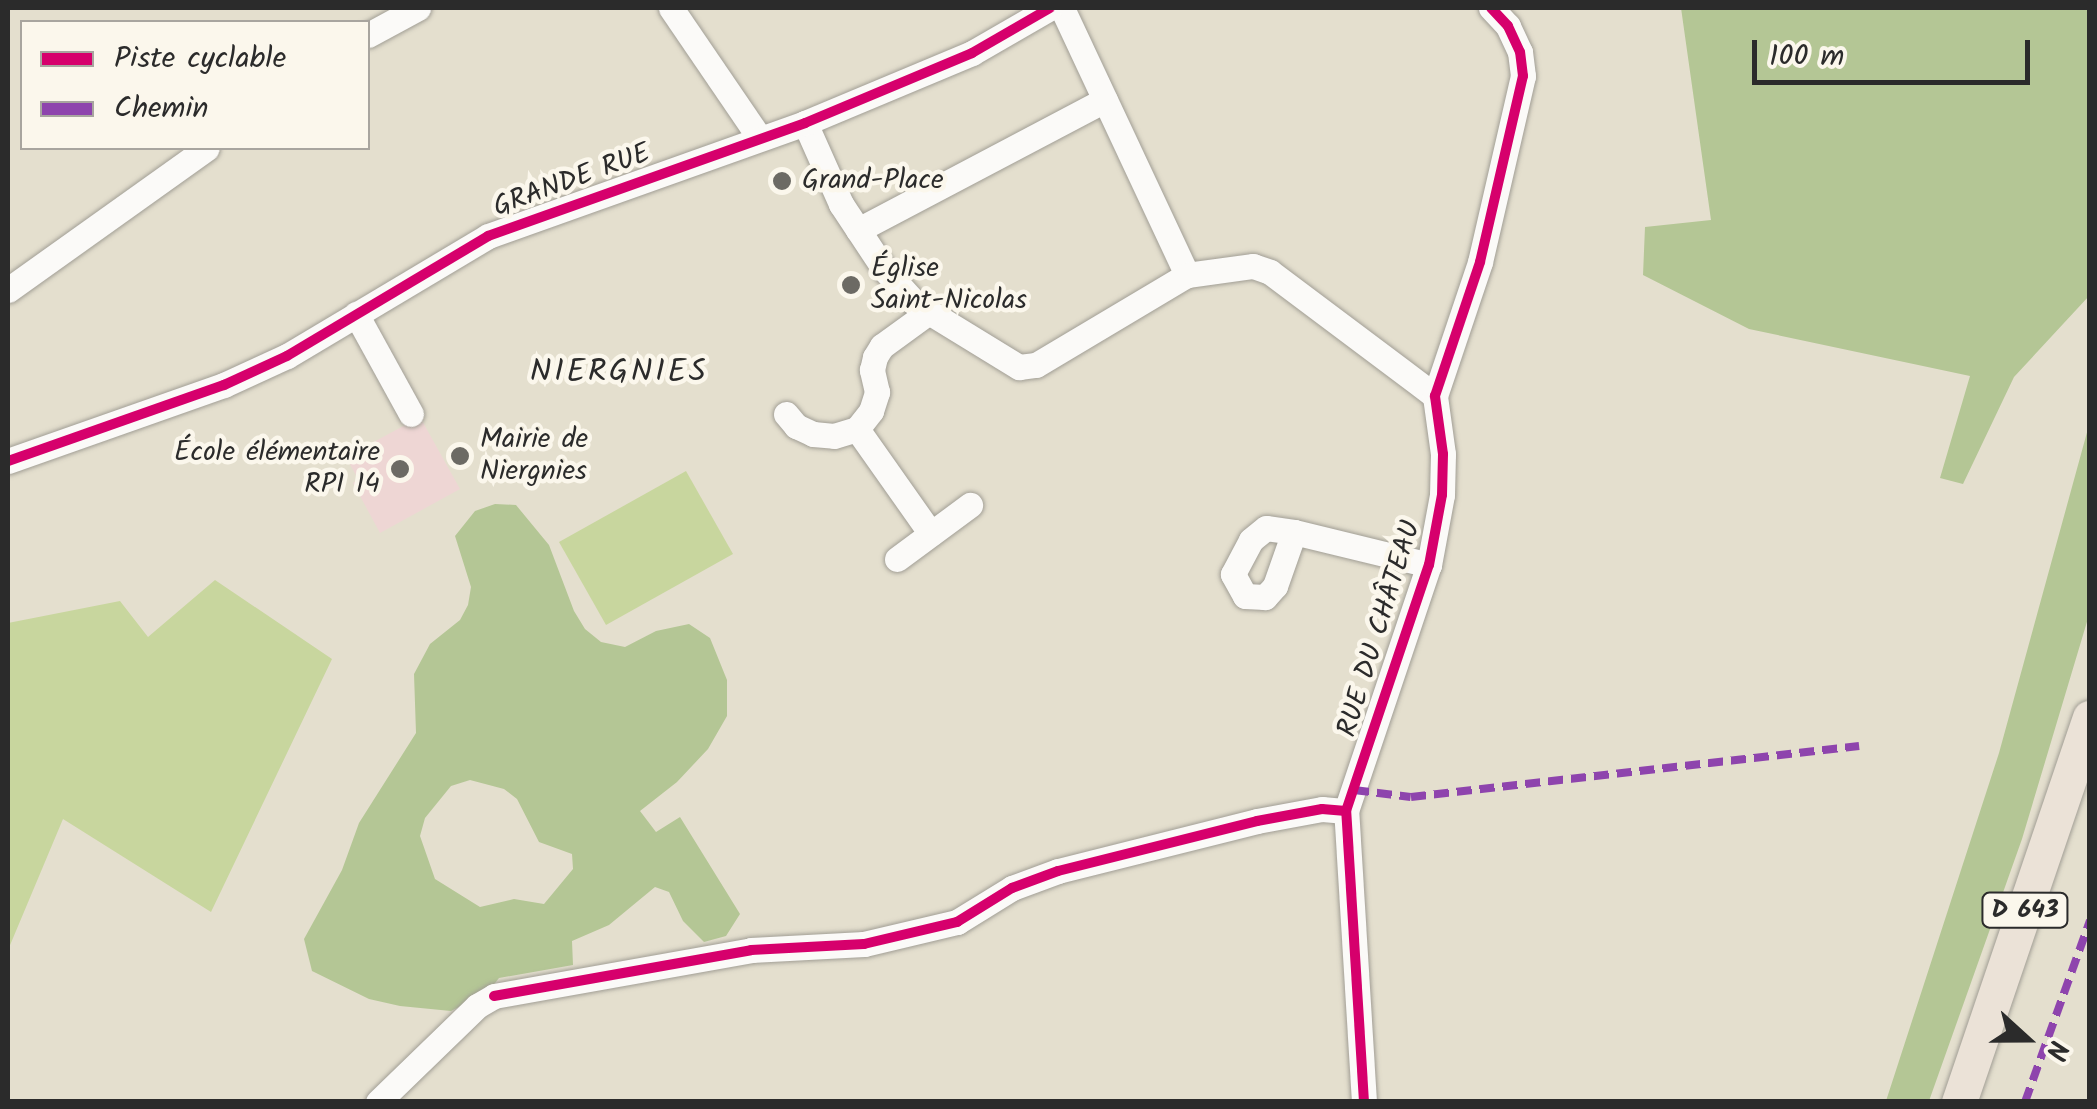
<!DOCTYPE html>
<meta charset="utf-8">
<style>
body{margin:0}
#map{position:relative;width:2097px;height:1109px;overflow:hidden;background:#e4dfce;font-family:Kalam,sans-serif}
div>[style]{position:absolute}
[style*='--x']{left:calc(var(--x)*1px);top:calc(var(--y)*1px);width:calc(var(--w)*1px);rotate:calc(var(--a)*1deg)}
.built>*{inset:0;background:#eed6d4}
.green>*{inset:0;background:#c8d69e}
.forest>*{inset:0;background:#b4c695}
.roads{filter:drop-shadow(0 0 2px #a19e95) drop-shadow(0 0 2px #a19e95)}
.minor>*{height:25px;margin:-12.5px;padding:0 12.5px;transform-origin:12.5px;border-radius:12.5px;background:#fbfaf8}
.highway>*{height:35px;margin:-17.5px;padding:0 17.5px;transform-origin:17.5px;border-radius:17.5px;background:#ebe2d7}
.quiet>*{height:8px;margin-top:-4px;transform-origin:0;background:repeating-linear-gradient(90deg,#8e44ad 0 15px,transparent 0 23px)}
.cycleway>*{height:10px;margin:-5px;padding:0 5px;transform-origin:5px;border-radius:5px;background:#d6006c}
.dots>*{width:28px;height:28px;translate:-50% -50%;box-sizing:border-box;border:5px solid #fbf7ec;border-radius:50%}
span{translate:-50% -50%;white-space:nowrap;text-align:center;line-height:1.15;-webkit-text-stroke:9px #fbf7ec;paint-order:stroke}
.shield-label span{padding:2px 8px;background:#fbf7ec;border:2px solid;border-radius:8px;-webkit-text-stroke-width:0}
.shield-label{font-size:25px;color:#2b2b2b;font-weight:700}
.street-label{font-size:28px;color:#2b2b2b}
.poi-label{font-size:28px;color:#2b2b2b}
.left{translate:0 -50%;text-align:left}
.right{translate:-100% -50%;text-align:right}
.quarter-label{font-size:32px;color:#2b2b2b;letter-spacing:2.5px}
.frame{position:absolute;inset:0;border:10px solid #2b2b2b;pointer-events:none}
.legend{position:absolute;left:20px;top:20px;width:350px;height:130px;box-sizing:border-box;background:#fbf7ec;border:2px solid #a8a59f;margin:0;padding:12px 18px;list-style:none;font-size:30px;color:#2b2b2b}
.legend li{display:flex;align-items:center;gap:20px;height:50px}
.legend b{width:50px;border:2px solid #a8a59f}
.north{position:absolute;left:1977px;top:989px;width:100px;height:100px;-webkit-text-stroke:8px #fbf7ec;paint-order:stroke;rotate:111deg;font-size:28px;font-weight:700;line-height:40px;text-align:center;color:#2b2b2b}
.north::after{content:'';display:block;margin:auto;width:35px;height:45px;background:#2b2b2b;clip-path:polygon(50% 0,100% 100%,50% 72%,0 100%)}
.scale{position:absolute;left:1752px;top:40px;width:278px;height:45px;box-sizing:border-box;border:5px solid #2b2b2b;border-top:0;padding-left:12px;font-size:30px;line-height:35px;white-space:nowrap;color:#2b2b2b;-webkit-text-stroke:8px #fbf7ec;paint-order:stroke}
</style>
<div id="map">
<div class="built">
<i style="clip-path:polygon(420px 417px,460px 489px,380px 533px,353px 483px,358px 479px,346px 457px)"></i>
</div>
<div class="green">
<i style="clip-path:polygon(686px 471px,733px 554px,606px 625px,559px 542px)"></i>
<i style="clip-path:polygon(215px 580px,332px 659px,211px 912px,63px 819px,8px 950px,8px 623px,120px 601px,148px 637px)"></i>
</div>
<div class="forest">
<i style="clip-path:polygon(1681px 8px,2089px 8px,2089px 296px,2014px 377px,1963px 484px,1940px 478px,1970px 376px,1749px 329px,1643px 275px,1645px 227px,1711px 220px)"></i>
<i style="clip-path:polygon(2089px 425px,2089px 615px,2022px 839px,1929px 1101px,1886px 1101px,1999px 753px)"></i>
<i style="clip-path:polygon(evenodd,495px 504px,516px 505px,549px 545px,574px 611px,585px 629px,601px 642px,625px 647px,656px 631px,689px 624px,710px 638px,727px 680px,727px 716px,708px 749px,677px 782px,640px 811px,656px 832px,680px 817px,740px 914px,726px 936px,704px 942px,683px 921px,669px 892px,655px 887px,609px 925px,572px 941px,573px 965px,499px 978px,488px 992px,451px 1011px,400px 1006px,369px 999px,312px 971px,304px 939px,342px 870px,359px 823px,416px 733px,414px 674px,430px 644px,460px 620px,468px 605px,471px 587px,455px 536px,475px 511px,495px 504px,470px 780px,504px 789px,517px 799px,539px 842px,572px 854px,573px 869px,544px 904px,514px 899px,480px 907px,435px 879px,420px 836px,425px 818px,451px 786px,470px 780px)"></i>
</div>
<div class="roads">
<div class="minor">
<i style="--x:671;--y:8;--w:156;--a:55.7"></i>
<i style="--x:1062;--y:8;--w:295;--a:64.9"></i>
<i style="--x:368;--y:35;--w:57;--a:-28.4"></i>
<i style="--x:805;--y:123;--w:89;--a:66"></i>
<i style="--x:841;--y:204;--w:78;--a:56.5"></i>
<i style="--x:884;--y:269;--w:47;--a:47.6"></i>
<i style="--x:916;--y:304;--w:121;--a:31.5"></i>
<i style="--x:1019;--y:367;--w:17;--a:-7"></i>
<i style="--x:1036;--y:365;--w:176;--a:-30.8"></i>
<i style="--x:1187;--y:275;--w:67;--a:-7.8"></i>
<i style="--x:1253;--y:266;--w:18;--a:19"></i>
<i style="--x:1270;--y:272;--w:206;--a:36.9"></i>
<i style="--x:858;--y:230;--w:279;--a:-27.8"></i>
<i style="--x:8;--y:290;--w:244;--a:-35.5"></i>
<i style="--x:356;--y:314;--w:114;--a:61.2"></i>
<i style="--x:786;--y:414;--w:16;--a:50"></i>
<i style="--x:796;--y:426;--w:19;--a:25"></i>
<i style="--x:813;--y:434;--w:21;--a:5"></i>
<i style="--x:834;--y:436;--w:24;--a:-17"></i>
<i style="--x:857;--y:429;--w:23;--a:-52"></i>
<i style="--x:871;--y:411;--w:20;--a:-72"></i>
<i style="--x:877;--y:392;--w:23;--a:-103"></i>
<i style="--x:872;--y:370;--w:13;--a:-77"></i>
<i style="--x:875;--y:357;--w:13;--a:-58"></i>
<i style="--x:882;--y:346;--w:58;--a:-35.9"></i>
<i style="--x:857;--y:429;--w:128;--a:54.8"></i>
<i style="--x:8;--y:461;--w:229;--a:-19.4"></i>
<i style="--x:224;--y:385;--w:69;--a:-24.7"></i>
<i style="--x:287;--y:356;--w:234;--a:-30.8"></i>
<i style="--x:488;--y:236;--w:337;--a:-19.6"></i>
<i style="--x:805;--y:123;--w:181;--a:-22.7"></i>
<i style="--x:972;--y:53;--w:90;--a:-30"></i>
<i style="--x:1294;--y:532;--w:57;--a:109.4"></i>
<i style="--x:1275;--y:586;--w:15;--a:132"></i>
<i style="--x:1265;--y:597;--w:20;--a:-177"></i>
<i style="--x:1245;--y:596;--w:25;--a:-119"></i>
<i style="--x:1233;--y:574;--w:38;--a:-62"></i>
<i style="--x:1251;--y:540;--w:19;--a:-39"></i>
<i style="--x:1266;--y:528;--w:28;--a:8"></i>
<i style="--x:1294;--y:532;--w:139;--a:13.7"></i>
<i style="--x:897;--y:559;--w:91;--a:-36.5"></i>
<i style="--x:378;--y:1102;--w:138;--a:-44.1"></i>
<i style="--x:477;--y:1006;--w:20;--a:-30"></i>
<i style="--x:494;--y:996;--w:261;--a:-10.1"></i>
<i style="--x:751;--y:950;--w:113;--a:-3"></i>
<i style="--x:864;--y:944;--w:96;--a:-13.3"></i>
<i style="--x:957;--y:922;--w:65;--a:-31.7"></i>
<i style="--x:1012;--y:888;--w:49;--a:-20.3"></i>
<i style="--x:1058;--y:871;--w:205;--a:-14.1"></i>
<i style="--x:1257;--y:821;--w:66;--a:-10.5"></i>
<i style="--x:1322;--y:809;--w:24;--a:5"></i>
<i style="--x:1364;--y:1102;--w:292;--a:-93.5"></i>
<i style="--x:1346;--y:811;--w:260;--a:-71.4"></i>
<i style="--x:1429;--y:565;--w:71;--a:-79.5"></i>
<i style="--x:1442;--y:495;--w:41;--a:-88.6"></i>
<i style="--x:1443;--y:454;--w:59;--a:-97.9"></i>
<i style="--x:1435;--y:396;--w:141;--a:-71.4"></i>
<i style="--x:1480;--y:262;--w:191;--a:-77"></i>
<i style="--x:1523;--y:76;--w:24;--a:-97"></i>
<i style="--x:1520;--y:52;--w:29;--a:-115"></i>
<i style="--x:1508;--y:26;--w:25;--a:-133"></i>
</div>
<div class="highway">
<i style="--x:1959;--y:1102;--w:406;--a:-71.2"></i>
</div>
</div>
<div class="quiet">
<i style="--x:1354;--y:790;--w:57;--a:7"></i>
<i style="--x:1411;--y:797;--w:451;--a:-6.5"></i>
<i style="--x:2025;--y:1102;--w:193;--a:-70.3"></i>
</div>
<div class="cycleway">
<i style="--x:8;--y:461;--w:229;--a:-19.4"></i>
<i style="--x:224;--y:385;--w:69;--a:-24.7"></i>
<i style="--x:287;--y:356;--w:234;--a:-30.8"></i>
<i style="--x:488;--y:236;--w:337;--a:-19.6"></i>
<i style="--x:805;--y:123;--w:181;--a:-22.7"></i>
<i style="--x:972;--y:53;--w:90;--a:-30"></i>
<i style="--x:494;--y:996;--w:261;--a:-10.1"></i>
<i style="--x:751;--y:950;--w:113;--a:-3"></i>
<i style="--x:864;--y:944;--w:96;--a:-13.3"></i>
<i style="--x:957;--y:922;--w:65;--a:-31.7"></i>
<i style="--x:1012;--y:888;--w:49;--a:-20.3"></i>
<i style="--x:1058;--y:871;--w:205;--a:-14.1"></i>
<i style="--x:1257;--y:821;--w:66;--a:-10.5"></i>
<i style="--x:1322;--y:809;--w:24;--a:5"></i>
<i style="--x:1364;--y:1102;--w:292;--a:-93.5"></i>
<i style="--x:1346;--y:811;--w:260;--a:-71.4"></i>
<i style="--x:1429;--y:565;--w:71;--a:-79.5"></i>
<i style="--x:1442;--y:495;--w:41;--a:-88.6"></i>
<i style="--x:1443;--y:454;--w:59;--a:-97.9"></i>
<i style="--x:1435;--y:396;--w:141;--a:-71.4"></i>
<i style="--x:1480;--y:262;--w:191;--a:-77"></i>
<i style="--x:1523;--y:76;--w:24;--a:-97"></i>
<i style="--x:1520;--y:52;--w:29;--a:-115"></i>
<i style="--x:1508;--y:26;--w:25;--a:-133"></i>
</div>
<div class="dots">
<i style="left:782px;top:181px;background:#6c6a64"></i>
<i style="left:851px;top:285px;background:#6c6a64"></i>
<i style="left:460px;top:456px;background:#6c6a64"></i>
<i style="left:400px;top:469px;background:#6c6a64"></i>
</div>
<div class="shield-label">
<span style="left:2025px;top:910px">D 643</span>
</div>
<div class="street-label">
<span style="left:572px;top:181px;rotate:-20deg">GRANDE RUE</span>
<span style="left:1380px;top:629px;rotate:-73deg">RUE DU CHÂTEAU</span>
</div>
<div class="poi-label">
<span class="left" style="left:802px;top:181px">Grand-Place</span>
<span class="left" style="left:871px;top:285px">Église<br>Saint-Nicolas</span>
<span class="left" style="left:480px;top:456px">Mairie de<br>Niergnies</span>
<span class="right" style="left:380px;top:469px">École élémentaire<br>RPI 14</span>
</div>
<div class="quarter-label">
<span style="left:619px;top:373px">NIERGNIES</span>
</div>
<div class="frame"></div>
<ul class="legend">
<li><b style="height:12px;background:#d6006c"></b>Piste cyclable</li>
<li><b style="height:12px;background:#8e44ad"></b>Chemin</li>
</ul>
<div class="north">N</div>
<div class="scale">100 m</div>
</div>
